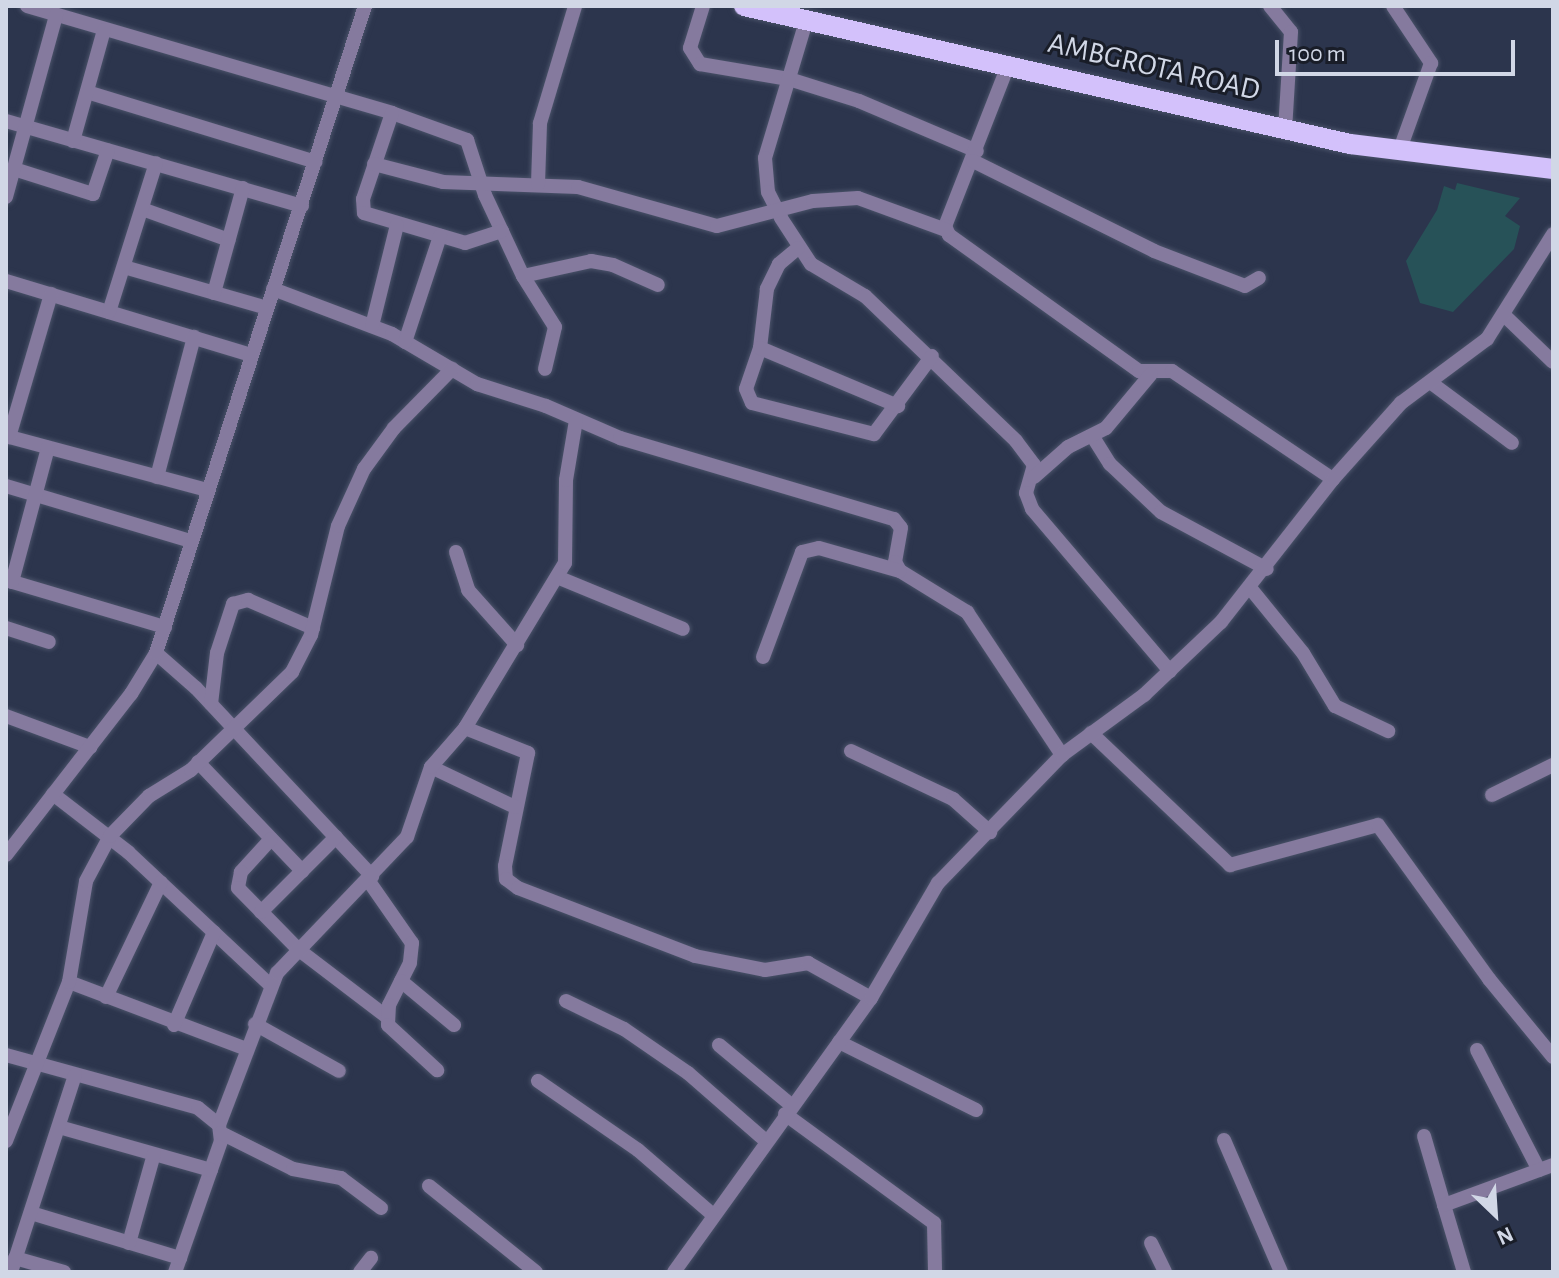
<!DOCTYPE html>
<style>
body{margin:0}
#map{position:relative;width:1559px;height:1278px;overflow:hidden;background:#2c354d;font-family:"Alegreya Sans",sans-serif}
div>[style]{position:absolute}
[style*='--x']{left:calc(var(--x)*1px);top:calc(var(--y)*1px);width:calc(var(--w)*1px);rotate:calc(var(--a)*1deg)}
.water>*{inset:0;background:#275258}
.roads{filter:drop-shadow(0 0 2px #4a5269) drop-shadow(0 0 2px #4a5269)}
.minor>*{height:14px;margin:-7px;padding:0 7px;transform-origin:7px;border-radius:7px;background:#857a9e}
.primary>*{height:20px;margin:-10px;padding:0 10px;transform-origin:10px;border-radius:10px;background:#d3c1fb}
span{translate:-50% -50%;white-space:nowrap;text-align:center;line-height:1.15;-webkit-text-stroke:6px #191d28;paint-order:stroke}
.street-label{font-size:30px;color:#d1d7e6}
.frame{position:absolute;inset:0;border:8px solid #d1d7e6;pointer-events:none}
.north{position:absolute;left:1455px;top:1174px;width:80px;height:80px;-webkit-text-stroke:6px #191d28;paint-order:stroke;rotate:155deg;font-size:22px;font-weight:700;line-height:32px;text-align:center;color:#d1d7e6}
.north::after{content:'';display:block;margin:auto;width:28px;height:36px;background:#d1d7e6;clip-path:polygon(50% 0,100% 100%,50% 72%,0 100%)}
.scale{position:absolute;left:1275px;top:40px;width:240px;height:36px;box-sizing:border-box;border:4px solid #d1d7e6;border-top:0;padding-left:10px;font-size:24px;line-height:28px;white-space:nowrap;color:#d1d7e6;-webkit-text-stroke:6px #191d28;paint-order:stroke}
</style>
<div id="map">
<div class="water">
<i style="clip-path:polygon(1457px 183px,1520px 198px,1505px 216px,1520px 226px,1514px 249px,1453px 312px,1420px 303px,1406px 261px,1437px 210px,1444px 186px,1455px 190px)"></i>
</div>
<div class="roads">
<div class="minor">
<i style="--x:27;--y:6;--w:380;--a:16.3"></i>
<i style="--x:392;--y:113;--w:80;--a:19.8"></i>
<i style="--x:467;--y:140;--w:58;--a:71.9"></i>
<i style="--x:485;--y:195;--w:89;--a:64.9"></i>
<i style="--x:523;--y:276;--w:60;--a:57.9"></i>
<i style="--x:555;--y:327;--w:43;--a:103.4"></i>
<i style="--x:703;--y:6;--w:44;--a:107.2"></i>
<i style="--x:690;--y:48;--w:19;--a:58"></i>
<i style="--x:700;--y:64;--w:90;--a:9.6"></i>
<i style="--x:789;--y:79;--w:73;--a:17.4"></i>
<i style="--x:859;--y:101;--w:128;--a:23"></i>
<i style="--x:1270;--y:6;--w:33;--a:51"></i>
<i style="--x:1291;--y:32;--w:97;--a:93.5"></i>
<i style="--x:1393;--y:6;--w:69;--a:56.3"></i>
<i style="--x:1431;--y:63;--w:95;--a:109.8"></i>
<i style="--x:807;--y:18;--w:146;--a:106.7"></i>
<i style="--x:765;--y:158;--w:34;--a:85"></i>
<i style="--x:768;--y:192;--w:29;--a:63"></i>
<i style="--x:781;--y:218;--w:55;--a:56.9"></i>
<i style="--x:811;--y:264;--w:63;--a:30.7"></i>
<i style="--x:865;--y:296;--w:209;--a:43.8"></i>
<i style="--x:1016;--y:441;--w:30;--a:53"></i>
<i style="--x:1034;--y:465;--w:29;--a:106"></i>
<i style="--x:1026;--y:493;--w:17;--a:69"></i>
<i style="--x:1032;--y:509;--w:213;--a:49.6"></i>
<i style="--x:1009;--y:63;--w:175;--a:111.4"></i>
<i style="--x:945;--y:226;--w:10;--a:66"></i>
<i style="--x:949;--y:235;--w:234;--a:35.6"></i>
<i style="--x:1139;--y:371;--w:33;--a:0"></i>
<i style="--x:1172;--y:371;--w:194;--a:33.9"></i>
<i style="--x:87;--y:92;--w:239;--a:17"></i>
<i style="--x:392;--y:113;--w:91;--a:108.6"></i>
<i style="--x:363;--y:199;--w:14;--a:86"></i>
<i style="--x:364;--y:213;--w:105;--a:16.5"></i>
<i style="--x:465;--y:243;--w:39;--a:-18"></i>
<i style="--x:6;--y:121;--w:308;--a:16"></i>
<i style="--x:73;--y:141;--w:115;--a:-74.4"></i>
<i style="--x:973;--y:161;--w:202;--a:26.4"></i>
<i style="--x:1154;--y:251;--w:97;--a:21"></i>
<i style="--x:1245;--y:286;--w:16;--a:-30"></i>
<i style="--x:374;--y:164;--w:71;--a:14.6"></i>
<i style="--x:443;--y:182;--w:135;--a:2.1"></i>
<i style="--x:578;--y:187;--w:144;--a:15.7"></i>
<i style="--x:717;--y:226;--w:99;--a:-14.6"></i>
<i style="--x:813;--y:201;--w:45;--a:-3.8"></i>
<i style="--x:858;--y:198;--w:94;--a:20"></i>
<i style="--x:14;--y:169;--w:83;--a:17.6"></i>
<i style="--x:93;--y:194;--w:46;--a:-71.2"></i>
<i style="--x:538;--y:184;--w:61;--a:-88.1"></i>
<i style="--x:540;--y:123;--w:122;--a:-73.3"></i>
<i style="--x:6;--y:197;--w:189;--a:-74.6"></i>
<i style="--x:142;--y:209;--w:92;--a:19.6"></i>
<i style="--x:798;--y:248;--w:25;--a:140"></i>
<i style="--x:779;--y:264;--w:28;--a:116"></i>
<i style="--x:767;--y:289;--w:59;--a:96.8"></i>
<i style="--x:760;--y:348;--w:43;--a:108.9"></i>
<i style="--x:746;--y:389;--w:15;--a:67"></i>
<i style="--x:752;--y:403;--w:126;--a:14.3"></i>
<i style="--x:874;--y:434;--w:97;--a:-53.4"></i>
<i style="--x:124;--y:267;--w:149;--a:16"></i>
<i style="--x:523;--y:276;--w:70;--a:-12.4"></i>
<i style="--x:591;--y:261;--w:22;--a:10"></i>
<i style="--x:613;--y:265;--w:49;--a:24"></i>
<i style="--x:6;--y:281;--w:256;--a:16.8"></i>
<i style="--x:273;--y:289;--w:127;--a:20.7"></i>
<i style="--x:392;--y:334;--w:99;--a:30.5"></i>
<i style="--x:477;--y:384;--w:72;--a:17.7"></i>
<i style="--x:546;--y:406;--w:81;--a:23.4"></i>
<i style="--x:620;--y:438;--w:286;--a:16.5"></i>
<i style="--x:894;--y:519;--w:11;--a:52"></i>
<i style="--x:901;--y:528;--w:35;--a:100"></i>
<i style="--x:895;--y:562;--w:10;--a:61"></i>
<i style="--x:900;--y:571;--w:79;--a:31.5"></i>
<i style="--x:967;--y:612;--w:172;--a:56.4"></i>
<i style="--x:214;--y:293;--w:109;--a:-74.6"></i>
<i style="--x:109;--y:312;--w:156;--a:-72.5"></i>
<i style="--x:1505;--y:316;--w:66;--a:43.8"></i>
<i style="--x:372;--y:326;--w:104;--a:-76.1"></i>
<i style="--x:405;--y:342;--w:112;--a:-71.7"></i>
<i style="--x:760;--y:348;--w:150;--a:22.8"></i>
<i style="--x:1430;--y:382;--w:102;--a:36.6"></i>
<i style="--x:6;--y:436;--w:208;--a:15"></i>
<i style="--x:9;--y:437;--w:149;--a:-73.6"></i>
<i style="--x:1093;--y:437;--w:32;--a:58"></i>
<i style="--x:1110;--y:464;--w:70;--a:43.3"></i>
<i style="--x:1161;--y:512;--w:120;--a:28.3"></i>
<i style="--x:157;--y:477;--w:145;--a:-75.2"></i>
<i style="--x:1034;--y:477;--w:45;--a:-41.4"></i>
<i style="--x:1068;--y:447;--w:42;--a:-26.6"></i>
<i style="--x:1106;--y:428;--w:70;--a:-50.2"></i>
<i style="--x:6;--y:486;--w:193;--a:16.6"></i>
<i style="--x:456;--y:552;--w:40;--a:72"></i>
<i style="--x:468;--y:590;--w:74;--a:48.3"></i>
<i style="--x:557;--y:577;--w:136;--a:22.4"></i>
<i style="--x:6;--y:580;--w:166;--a:16.5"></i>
<i style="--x:12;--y:582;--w:139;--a:-75"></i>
<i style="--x:1251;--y:589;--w:82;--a:50.9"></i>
<i style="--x:1303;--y:653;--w:62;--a:58.9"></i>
<i style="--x:1335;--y:706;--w:59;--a:25.3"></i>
<i style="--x:6;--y:628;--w:45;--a:18"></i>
<i style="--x:156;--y:653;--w:53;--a:41.2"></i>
<i style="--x:196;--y:688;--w:258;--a:46.9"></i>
<i style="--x:763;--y:657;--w:112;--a:-69.6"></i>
<i style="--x:802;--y:552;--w:17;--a:-13"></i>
<i style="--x:819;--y:548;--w:84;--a:15.9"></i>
<i style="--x:211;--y:704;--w:51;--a:-83.3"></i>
<i style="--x:217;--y:653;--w:52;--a:-71.9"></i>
<i style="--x:233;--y:604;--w:16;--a:-15"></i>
<i style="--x:248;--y:600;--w:71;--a:23.3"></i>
<i style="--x:6;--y:716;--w:90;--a:20.3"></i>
<i style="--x:465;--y:728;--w:68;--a:21.6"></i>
<i style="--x:528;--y:753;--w:115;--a:101.5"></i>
<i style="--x:505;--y:866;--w:13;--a:86"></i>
<i style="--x:506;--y:879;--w:15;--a:37"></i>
<i style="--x:518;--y:888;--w:190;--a:21"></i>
<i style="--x:695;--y:956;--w:71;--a:11.3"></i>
<i style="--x:765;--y:970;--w:44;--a:-9.2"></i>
<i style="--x:808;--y:963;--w:72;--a:29.1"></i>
<i style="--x:1091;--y:733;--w:192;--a:43.5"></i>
<i style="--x:1230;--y:865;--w:153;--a:-15.1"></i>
<i style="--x:1378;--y:825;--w:190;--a:54.2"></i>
<i style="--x:1489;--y:979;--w:101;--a:50.6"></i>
<i style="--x:851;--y:751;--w:113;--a:25.2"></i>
<i style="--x:953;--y:799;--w:50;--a:41.7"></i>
<i style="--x:198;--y:762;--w:151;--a:46.3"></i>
<i style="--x:431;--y:767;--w:93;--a:25.5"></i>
<i style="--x:53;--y:794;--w:95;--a:37.7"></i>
<i style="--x:128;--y:852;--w:195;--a:43.1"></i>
<i style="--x:1492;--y:795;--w:68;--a:-26.2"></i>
<i style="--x:271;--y:839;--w:45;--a:132.3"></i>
<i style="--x:241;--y:872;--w:16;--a:101"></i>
<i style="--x:238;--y:888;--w:87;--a:45.5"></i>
<i style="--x:299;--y:950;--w:111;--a:37.3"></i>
<i style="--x:6;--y:855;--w:204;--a:-52.2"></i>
<i style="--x:131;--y:694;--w:48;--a:-58.6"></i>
<i style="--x:156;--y:653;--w:680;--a:-72.1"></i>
<i style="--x:368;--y:880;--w:77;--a:55.1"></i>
<i style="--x:412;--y:943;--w:20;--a:96"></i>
<i style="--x:410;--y:963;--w:47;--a:116.6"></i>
<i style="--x:389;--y:1005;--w:20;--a:93"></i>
<i style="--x:388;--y:1025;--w:67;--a:42.6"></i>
<i style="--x:261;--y:912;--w:106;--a:-45"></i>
<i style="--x:401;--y:981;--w:69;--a:39.7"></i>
<i style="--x:69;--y:982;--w:189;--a:20.7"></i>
<i style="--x:106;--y:997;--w:127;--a:-64.4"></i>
<i style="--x:566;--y:1001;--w:64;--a:25.8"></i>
<i style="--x:624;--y:1029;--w:78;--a:34.5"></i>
<i style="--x:688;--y:1073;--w:103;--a:41.1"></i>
<i style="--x:255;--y:1024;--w:96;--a:29.2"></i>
<i style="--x:174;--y:1025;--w:101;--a:-66.7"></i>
<i style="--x:839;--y:1042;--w:153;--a:26.4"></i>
<i style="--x:719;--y:1045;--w:94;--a:39.8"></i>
<i style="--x:1477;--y:1050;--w:135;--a:62.7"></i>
<i style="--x:6;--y:1055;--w:199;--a:15.4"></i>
<i style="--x:198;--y:1108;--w:27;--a:39"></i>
<i style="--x:219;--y:1125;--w:16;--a:83"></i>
<i style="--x:221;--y:1141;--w:139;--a:109.3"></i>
<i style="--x:538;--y:1081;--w:121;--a:34.6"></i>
<i style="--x:638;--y:1150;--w:99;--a:40.9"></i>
<i style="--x:785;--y:1114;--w:185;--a:36.2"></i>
<i style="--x:934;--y:1223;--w:49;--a:88.8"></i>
<i style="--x:219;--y:1125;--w:163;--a:-69.1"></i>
<i style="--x:277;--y:973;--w:188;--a:-46.3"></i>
<i style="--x:407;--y:837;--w:74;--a:-71.1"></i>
<i style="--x:431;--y:767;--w:52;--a:-48.9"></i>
<i style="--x:465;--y:728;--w:193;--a:-58.8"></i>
<i style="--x:565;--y:563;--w:83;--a:-89.3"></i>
<i style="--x:566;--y:480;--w:61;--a:-80.5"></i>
<i style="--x:59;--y:1127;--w:158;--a:15.8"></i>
<i style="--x:221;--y:1133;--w:80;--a:26.6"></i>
<i style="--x:293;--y:1169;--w:49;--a:10.6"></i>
<i style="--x:341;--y:1178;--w:50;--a:36.9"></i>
<i style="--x:1424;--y:1136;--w:72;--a:73.8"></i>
<i style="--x:1224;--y:1140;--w:144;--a:66.6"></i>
<i style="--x:6;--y:1141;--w:171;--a:-68.4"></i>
<i style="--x:69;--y:982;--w:102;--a:-80.4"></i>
<i style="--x:86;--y:881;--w:51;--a:-61.9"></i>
<i style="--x:110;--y:836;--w:56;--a:-45.7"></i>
<i style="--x:149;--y:796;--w:49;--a:-31.8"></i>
<i style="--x:191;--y:770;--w:141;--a:-44.1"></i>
<i style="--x:292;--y:672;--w:42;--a:-62.8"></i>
<i style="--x:311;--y:635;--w:112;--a:-76.1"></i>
<i style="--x:338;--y:526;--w:63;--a:-65.5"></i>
<i style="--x:364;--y:469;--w:51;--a:-53.8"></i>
<i style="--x:394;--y:428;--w:83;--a:-45.5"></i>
<i style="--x:429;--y:1186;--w:137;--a:38.8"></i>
<i style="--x:31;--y:1213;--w:156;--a:16.8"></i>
<i style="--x:129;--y:1243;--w:92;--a:-74.3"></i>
<i style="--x:1151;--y:1243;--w:32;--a:64"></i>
<i style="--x:15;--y:1258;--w:51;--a:15.9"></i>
<i style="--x:11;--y:1272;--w:207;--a:-72"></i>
<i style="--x:360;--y:1272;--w:18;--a:-52"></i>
<i style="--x:674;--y:1272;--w:337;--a:-54.3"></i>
<i style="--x:871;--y:998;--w:133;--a:-59.8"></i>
<i style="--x:938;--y:883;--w:178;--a:-45.9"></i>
<i style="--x:1062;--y:755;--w:102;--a:-36.2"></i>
<i style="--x:1144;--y:695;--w:106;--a:-43.5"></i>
<i style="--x:1221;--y:622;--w:182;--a:-51.9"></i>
<i style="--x:1333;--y:479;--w:102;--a:-48.2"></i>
<i style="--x:1401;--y:403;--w:107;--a:-36.7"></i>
<i style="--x:1487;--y:339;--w:124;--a:-57.8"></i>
<i style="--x:1464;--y:1272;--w:70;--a:-106.6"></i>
<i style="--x:1444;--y:1205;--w:116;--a:-20.2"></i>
</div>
<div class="primary">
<i style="--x:744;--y:6;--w:622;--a:12.83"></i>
<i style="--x:1350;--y:144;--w:205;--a:7"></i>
</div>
</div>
<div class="street-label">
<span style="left:1154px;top:67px;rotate:13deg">AMBGROTA ROAD</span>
</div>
<div class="frame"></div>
<div class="north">N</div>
<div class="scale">100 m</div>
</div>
